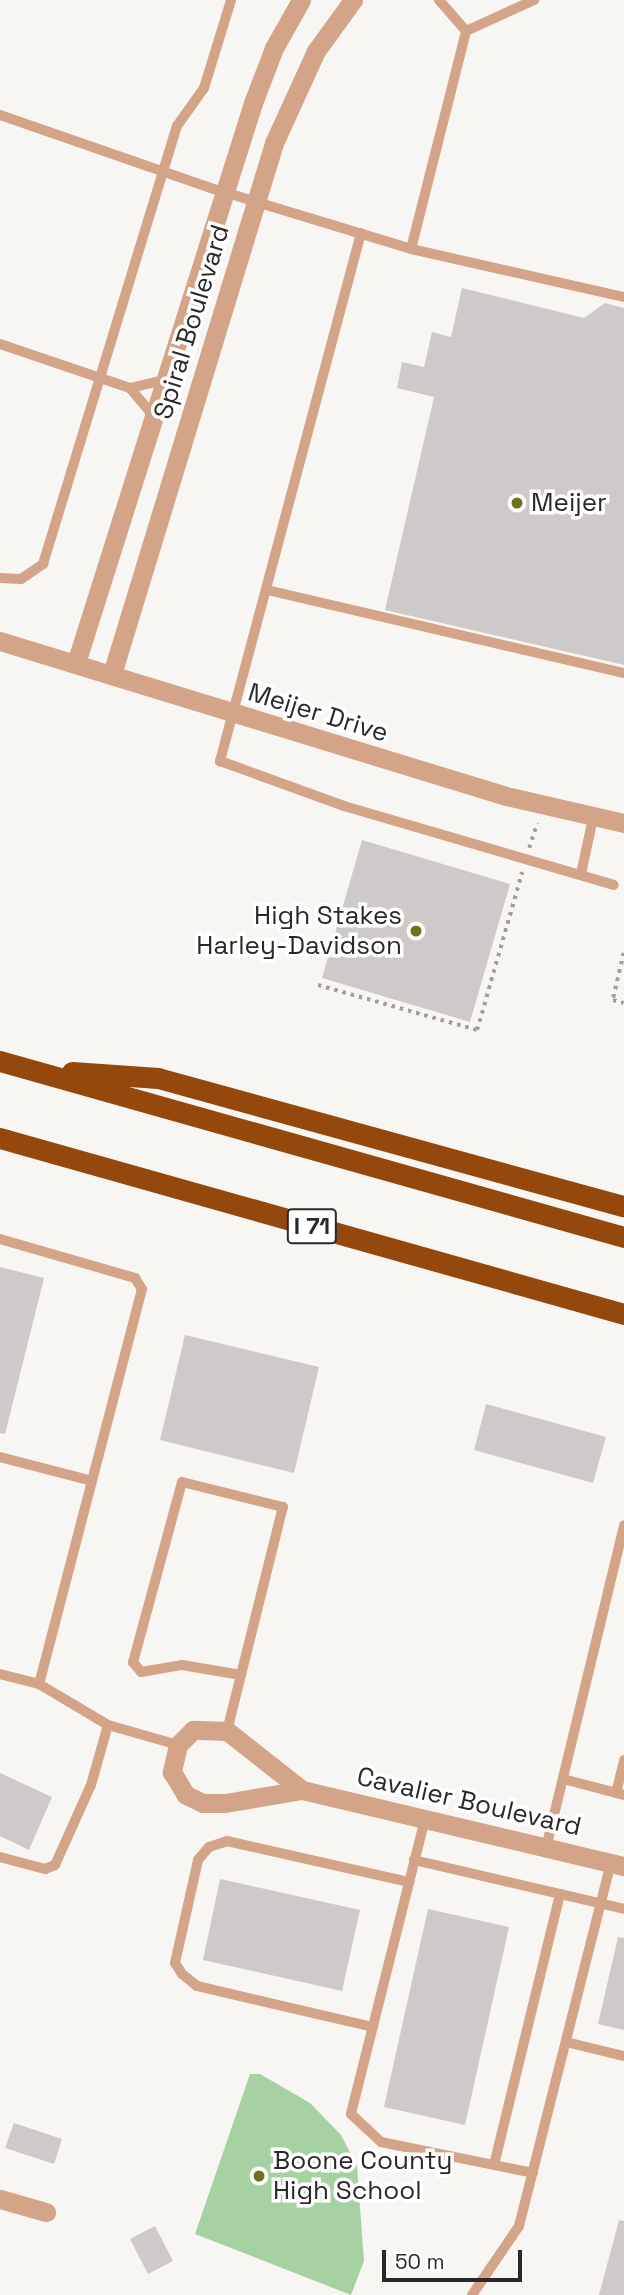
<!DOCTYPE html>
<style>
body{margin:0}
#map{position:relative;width:624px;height:2295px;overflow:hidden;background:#f8f6f2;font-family:"Space Grotesk",sans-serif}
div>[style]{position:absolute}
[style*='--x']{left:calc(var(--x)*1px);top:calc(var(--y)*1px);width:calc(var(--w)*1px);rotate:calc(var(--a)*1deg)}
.green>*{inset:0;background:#a6d2a3}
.building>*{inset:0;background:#cecac9}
.path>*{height:3.5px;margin-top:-1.75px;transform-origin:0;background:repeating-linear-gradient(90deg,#a19f9d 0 3.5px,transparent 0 8.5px)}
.service>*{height:10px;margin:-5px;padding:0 5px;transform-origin:5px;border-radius:5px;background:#d4a488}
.minor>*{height:19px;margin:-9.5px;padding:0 9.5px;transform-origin:9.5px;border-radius:9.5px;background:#d4a488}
.motorway>*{height:21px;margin:-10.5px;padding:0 10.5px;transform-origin:10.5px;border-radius:10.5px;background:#95480b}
.dots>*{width:19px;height:19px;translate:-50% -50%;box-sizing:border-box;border:4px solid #fff;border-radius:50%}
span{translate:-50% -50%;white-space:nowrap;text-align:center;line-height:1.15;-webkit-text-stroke:7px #fff;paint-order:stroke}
.shield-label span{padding:2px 5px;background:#fff;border:2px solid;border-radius:5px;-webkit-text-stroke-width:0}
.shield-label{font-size:24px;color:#2a2928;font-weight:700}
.street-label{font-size:26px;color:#2a2928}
.poi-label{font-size:26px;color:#2a2928}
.left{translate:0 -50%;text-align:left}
.right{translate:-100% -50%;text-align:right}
.scale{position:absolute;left:382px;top:2250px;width:140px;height:32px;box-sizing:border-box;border:4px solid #2a2928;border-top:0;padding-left:9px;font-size:21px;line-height:24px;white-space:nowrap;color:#2a2928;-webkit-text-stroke:5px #fff;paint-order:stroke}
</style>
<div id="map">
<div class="green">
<i style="clip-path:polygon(250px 2074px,260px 2074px,310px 2103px,341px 2135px,357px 2166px,364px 2261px,351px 2295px,195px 2234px)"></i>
</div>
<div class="building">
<i style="clip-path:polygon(462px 288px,584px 318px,605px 303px,624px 308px,624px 665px,385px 610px,434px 397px,397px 388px,402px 362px,424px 367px,432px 332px,451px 337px)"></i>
<i style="clip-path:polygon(362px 840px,510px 884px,470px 1022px,322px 978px)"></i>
<i style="clip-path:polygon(0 1267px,44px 1278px,5px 1434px,0 1433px)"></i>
<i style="clip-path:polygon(185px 1335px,319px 1367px,294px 1473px,160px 1440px)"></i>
<i style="clip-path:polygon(486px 1404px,606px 1437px,593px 1483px,474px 1450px)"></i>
<i style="clip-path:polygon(0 1773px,52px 1797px,29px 1850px,0 1836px)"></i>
<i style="clip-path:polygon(220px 1879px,360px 1910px,342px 1991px,203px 1960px)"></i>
<i style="clip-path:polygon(428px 1909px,509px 1927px,465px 2125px,384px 2107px)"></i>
<i style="clip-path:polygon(618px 1937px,624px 1938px,624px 2030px,598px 2024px)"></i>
<i style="clip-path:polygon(14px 2123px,62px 2139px,54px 2164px,5px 2148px)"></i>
<i style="clip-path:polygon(619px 2220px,624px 2221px,624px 2295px,599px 2295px)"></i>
<i style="clip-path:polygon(155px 2226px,173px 2261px,148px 2274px,130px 2239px)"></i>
</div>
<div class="path">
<i style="--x:529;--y:848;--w:26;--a:-72"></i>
<i style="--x:624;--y:953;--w:48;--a:103.2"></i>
<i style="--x:613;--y:1000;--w:11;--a:15"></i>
<i style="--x:318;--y:985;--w:165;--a:15.8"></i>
<i style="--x:477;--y:1030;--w:164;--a:-74.1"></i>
</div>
<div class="service">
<i style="--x:439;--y:0;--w:41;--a:48.9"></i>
<i style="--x:466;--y:31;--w:75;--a:-24.5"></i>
<i style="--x:0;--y:115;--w:226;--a:19.1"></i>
<i style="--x:214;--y:189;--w:206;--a:16.9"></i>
<i style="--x:411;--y:249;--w:218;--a:12.7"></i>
<i style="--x:361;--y:233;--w:547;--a:104.95"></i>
<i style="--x:220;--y:761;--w:132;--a:19.9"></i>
<i style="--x:344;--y:806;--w:281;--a:16.3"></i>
<i style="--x:411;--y:249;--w:225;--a:-75.8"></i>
<i style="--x:0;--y:344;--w:137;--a:18.7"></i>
<i style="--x:130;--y:388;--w:38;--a:50"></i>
<i style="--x:130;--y:388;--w:37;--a:-13"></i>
<i style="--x:0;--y:578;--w:21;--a:3"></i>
<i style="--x:21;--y:579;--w:27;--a:-34"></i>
<i style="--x:43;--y:564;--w:458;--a:-73"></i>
<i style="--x:177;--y:126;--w:47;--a:-54.6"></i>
<i style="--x:204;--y:88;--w:92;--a:-72.9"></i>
<i style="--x:267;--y:590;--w:367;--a:13.1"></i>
<i style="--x:581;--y:874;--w:57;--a:-77.9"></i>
<i style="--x:0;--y:1239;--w:141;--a:16.1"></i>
<i style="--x:135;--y:1278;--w:13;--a:58"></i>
<i style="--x:142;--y:1289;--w:408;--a:104.6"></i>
<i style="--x:39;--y:1684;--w:80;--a:30.7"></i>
<i style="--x:108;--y:1725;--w:73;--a:15.9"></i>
<i style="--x:0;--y:1457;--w:95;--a:14.6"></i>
<i style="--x:0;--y:1674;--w:40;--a:14.4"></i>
<i style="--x:227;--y:1731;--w:231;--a:-76"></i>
<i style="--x:283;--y:1507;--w:104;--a:-166.1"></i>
<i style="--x:182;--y:1482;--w:187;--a:105.2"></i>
<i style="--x:133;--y:1662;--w:13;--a:51"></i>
<i style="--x:141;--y:1672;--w:42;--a:-9.7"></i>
<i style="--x:182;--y:1665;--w:60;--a:9.6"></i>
<i style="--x:563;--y:1779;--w:63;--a:14.7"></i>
<i style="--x:616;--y:1793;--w:34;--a:-76"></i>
<i style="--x:425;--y:1819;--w:304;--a:104.1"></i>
<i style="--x:351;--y:2114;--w:41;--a:43"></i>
<i style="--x:381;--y:2142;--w:155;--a:11.5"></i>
<i style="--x:546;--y:1848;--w:332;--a:-76.4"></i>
<i style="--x:0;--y:1857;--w:47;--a:14.9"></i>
<i style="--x:45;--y:1869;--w:11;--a:-22"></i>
<i style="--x:55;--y:1865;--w:88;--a:-65.8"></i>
<i style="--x:91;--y:1785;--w:62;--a:-74.2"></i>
<i style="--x:414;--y:1860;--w:216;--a:13.1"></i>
<i style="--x:373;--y:2027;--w:181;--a:-166.9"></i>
<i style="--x:197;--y:1986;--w:19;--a:-141"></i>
<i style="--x:182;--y:1974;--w:13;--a:-122"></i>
<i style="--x:175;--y:1963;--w:106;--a:-77.4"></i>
<i style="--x:198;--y:1860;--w:17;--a:-50"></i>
<i style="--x:209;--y:1847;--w:19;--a:-18"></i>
<i style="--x:227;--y:1841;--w:187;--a:12.7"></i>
<i style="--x:566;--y:2042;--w:60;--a:13.6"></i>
<i style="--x:494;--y:2165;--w:279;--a:-76.3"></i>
<i style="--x:472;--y:2295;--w:83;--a:-55.7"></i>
<i style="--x:519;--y:2226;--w:374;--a:-75.8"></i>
</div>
<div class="minor">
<i style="--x:0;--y:641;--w:529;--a:17.03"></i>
<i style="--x:506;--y:796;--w:121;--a:12.9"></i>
<i style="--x:76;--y:663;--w:587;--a:-72.46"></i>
<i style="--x:253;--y:103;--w:59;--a:-69.1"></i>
<i style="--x:274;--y:48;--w:55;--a:-60.6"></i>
<i style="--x:112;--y:674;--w:555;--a:-73.03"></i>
<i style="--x:274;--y:143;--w:101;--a:-65.5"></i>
<i style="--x:316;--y:51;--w:63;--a:-54"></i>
<i style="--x:302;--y:1790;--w:95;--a:-141.8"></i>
<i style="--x:227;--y:1731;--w:34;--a:-178"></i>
<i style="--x:193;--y:1730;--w:21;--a:135"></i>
<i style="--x:178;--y:1745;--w:28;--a:103"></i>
<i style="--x:172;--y:1772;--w:27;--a:59"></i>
<i style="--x:186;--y:1795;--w:19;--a:25"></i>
<i style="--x:203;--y:1803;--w:22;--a:0"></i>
<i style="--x:225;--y:1803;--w:78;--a:-9.6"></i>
<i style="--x:302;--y:1790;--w:331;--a:13.3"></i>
<i style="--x:0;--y:2199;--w:48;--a:15.8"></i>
</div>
<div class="motorway">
<i style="--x:0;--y:1061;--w:648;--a:15.75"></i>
<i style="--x:72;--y:1072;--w:86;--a:4"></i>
<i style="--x:158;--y:1078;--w:483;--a:15.4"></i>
<i style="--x:0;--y:1138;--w:648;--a:15.75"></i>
</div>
<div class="dots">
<i style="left:517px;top:503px;background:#6d731b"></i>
<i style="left:416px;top:931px;background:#6d731b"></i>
<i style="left:259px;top:2176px;background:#6d731b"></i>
</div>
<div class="shield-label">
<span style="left:312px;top:1226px">I 71</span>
</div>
<div class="street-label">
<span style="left:192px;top:322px;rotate:-73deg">Spiral Boulevard</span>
<span style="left:318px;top:713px;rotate:17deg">Meijer Drive</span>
<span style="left:469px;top:1802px;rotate:13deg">Cavalier Boulevard</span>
</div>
<div class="poi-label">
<span class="left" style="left:531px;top:503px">Meijer</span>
<span class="right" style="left:402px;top:931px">High Stakes<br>Harley-Davidson</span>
<span class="left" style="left:273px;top:2176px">Boone County<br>High School</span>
</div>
<div class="scale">50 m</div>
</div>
